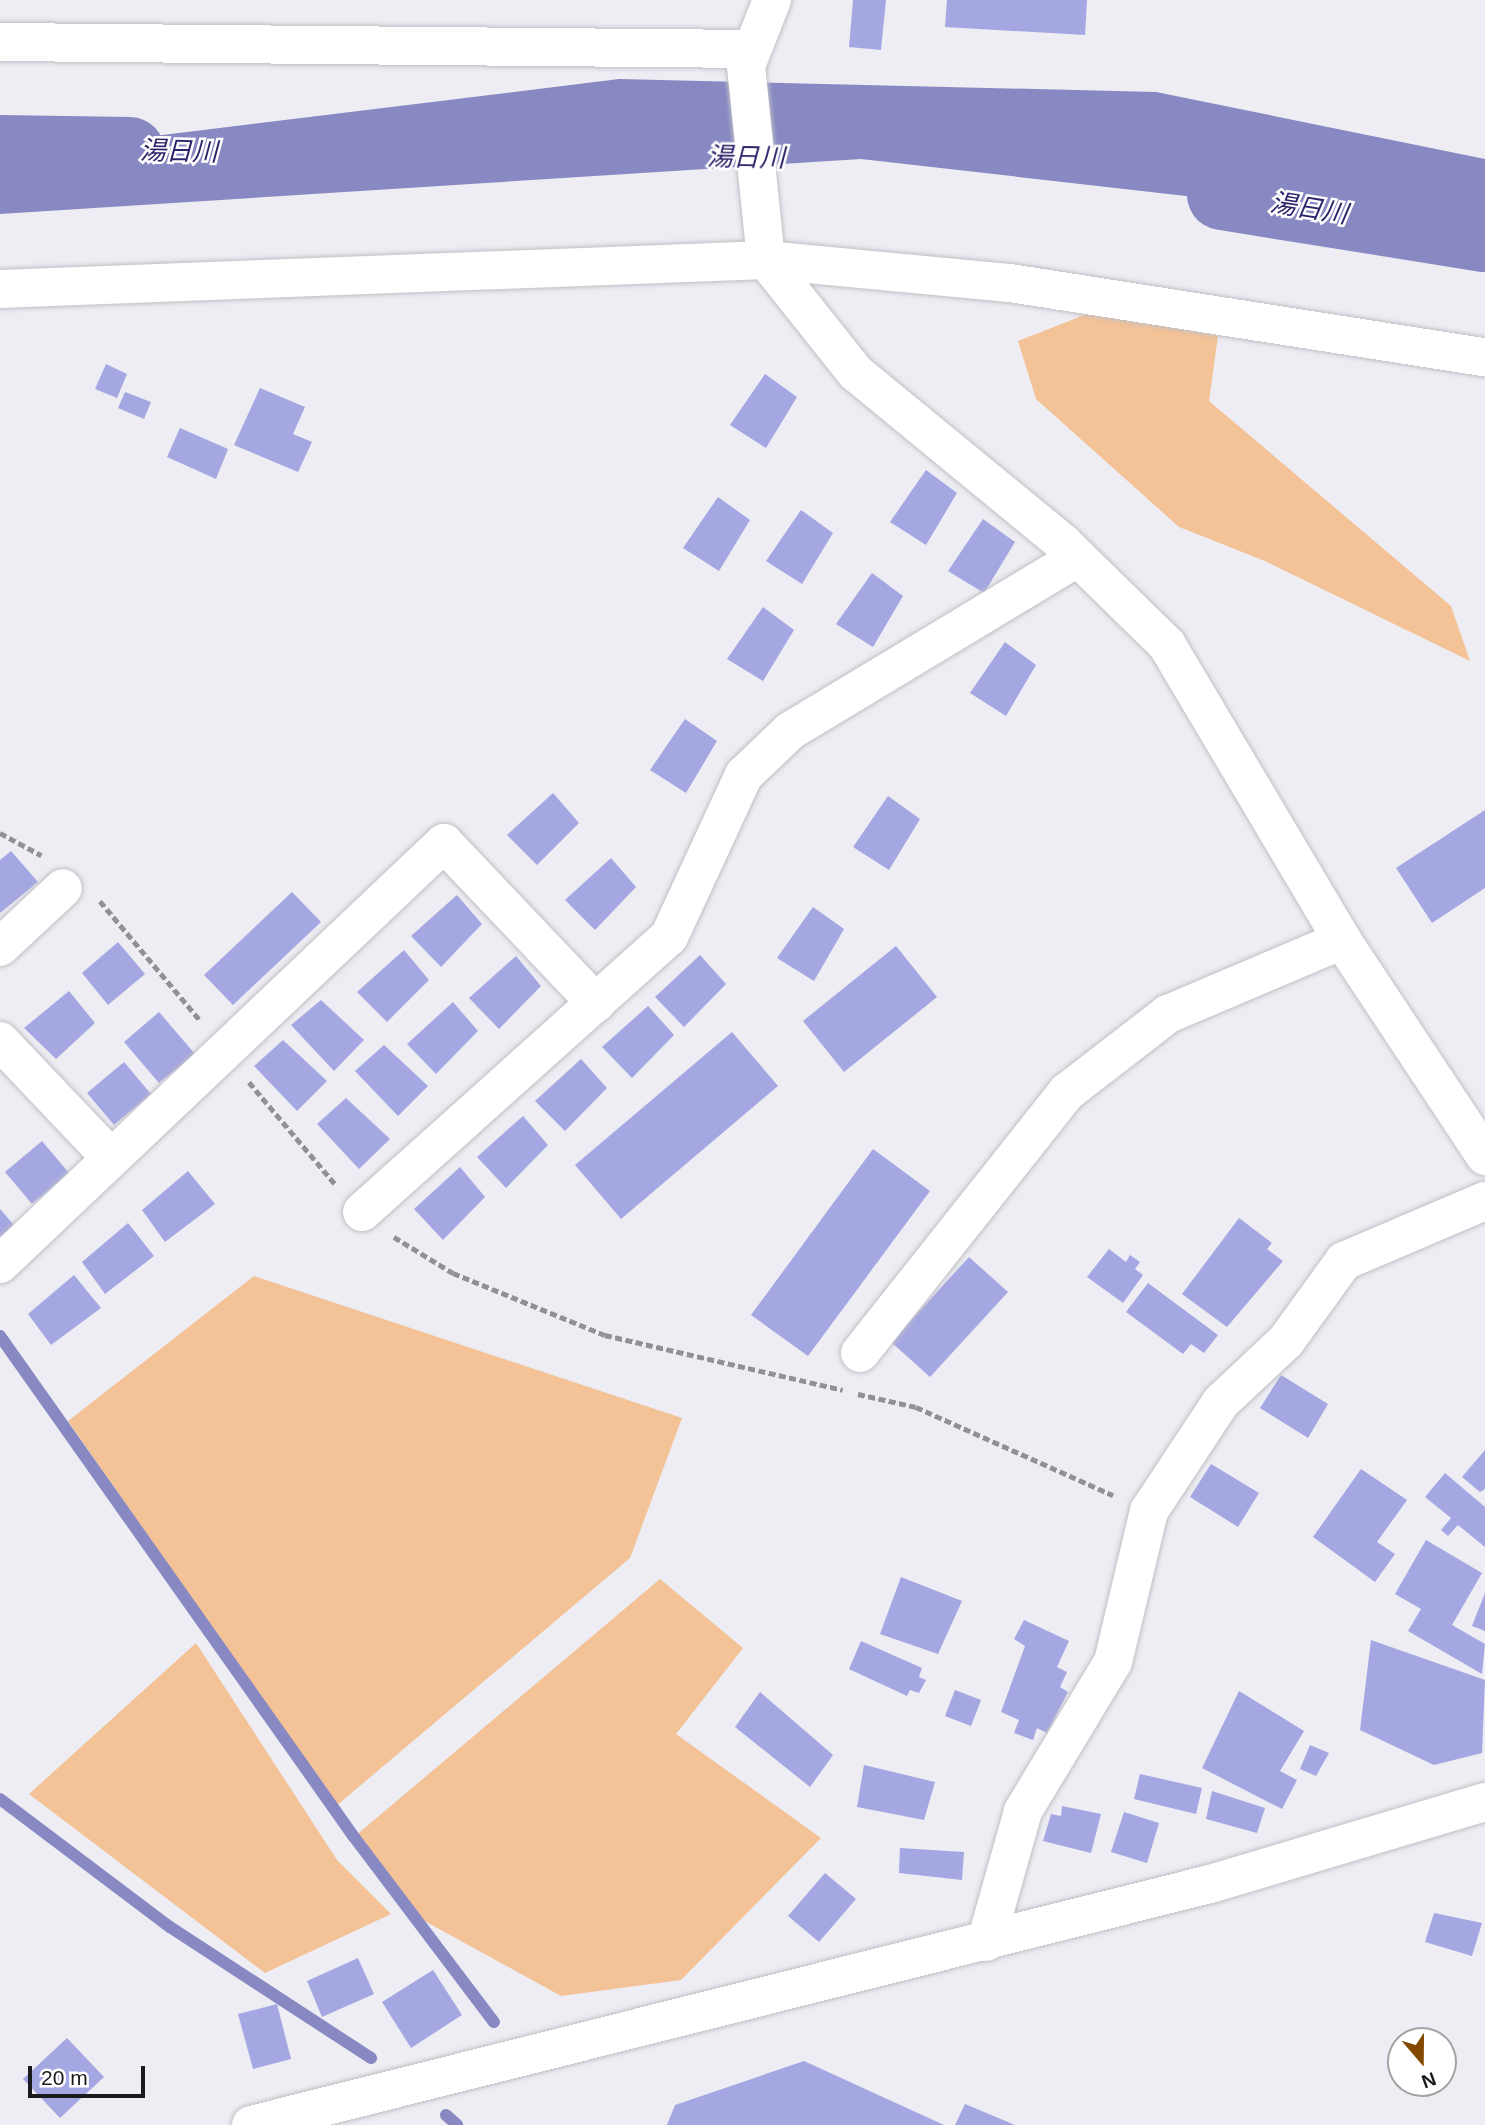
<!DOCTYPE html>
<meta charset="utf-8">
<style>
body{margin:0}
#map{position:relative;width:1485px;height:2125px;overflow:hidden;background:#ededf3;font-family:Arial,"Noto Sans JP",sans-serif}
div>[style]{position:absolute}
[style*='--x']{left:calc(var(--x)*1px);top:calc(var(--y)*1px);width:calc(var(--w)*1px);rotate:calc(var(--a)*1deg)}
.green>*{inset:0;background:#f3c297}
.water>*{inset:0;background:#8889c3}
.stream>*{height:12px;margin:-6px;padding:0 6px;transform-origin:6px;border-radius:6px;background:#8889c3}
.river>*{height:70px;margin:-35px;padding:0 35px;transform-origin:35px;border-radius:35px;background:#8889c3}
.building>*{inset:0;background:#a5a7e2}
.path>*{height:4.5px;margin-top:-2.25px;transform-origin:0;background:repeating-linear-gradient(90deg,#909095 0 7px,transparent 0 10.5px)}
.roads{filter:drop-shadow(0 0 2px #bfbfc5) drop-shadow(0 0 2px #bfbfc5)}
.minor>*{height:38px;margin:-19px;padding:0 19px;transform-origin:19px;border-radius:19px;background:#fff}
span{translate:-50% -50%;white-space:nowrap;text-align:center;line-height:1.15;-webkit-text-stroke:5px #fff;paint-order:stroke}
.water-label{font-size:26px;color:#2c2469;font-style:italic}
.north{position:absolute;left:1387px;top:2027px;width:70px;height:70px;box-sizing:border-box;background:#fff;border:2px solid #a3a3a4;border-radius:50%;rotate:160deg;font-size:19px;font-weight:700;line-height:28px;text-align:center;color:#1a1a1c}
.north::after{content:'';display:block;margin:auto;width:24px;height:32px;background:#834900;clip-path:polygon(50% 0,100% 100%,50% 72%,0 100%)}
.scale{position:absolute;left:28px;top:2066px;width:117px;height:32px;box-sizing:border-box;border:4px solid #1a1a1c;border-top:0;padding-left:9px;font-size:21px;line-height:24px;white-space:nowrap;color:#1a1a1c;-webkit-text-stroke:5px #fff;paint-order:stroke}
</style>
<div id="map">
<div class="green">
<i style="clip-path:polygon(1092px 312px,1218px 336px,1209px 401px,1451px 606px,1470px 661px,1265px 561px,1179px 527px,1036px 399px,1018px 341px)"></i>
<i style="clip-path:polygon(254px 1276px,682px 1418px,630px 1558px,336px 1806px,68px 1421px)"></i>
<i style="clip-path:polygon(660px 1579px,743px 1648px,676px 1734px,821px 1838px,681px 1980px,561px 1996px,410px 1913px,354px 1837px)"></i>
<i style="clip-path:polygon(196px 1643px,337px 1860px,391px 1914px,265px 1973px,29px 1794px)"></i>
</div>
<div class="water">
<i style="clip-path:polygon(619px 79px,1156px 92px,1485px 159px,1485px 230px,861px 159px,0 214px,0 155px)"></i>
</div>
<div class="stream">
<i style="--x:0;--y:1336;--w:613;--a:54.76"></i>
<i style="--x:354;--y:1837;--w:232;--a:52.9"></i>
<i style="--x:0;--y:1799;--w:213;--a:37"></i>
<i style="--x:170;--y:1927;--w:240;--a:33.1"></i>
<i style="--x:446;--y:2115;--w:15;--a:42"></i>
</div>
<div class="river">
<i style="--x:0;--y:150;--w:130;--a:0.9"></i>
<i style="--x:1222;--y:195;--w:266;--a:9.1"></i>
</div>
<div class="building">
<i style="clip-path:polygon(853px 0,886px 0,881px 50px,849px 47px)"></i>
<i style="clip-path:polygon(947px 0,1087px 0,1085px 35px,945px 27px)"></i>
<i style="clip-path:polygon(106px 364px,127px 374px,117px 398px,95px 389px)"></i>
<i style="clip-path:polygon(765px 374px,797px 397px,766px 448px,730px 425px)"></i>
<i style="clip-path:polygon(260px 388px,305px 407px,293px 434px,312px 442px,298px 472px,234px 445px)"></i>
<i style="clip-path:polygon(125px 392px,151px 402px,144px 419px,118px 408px)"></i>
<i style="clip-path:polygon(180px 428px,228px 449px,216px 479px,167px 457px)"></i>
<i style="clip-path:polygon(926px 470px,957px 493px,926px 545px,890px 522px)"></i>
<i style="clip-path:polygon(718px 497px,750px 520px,719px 571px,683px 548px)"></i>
<i style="clip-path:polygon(801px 510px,833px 533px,802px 584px,766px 561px)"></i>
<i style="clip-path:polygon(983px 519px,1015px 542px,984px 593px,948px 571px)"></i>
<i style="clip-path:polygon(872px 573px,903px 596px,873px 647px,836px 624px)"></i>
<i style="clip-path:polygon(763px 607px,794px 630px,763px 681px,727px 659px)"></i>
<i style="clip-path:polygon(1005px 642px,1036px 665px,1006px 716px,970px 693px)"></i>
<i style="clip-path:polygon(685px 719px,717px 741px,686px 793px,650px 770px)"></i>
<i style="clip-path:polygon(553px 793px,579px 823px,537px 865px,507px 835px)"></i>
<i style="clip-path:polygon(888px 796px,920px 819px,889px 870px,853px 847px)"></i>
<i style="clip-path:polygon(1485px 810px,1485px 888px,1432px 923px,1396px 868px)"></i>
<i style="clip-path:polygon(11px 851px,38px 882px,0 913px,0 860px)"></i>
<i style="clip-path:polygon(611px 858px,636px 887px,595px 930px,565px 900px)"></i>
<i style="clip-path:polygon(292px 892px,321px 922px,233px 1005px,204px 975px)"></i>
<i style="clip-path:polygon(457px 895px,482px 924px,441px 967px,411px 936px)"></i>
<i style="clip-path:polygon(813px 907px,844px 929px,814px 981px,777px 958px)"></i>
<i style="clip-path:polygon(118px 942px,145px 974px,108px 1005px,82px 973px)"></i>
<i style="clip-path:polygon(896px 946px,937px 997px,844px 1072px,803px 1021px)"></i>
<i style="clip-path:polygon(404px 950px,429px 980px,387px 1022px,357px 992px)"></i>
<i style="clip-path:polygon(700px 955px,726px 984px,684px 1027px,655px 997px)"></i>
<i style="clip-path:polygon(516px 956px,541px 986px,499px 1029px,469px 998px)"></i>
<i style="clip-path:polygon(69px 991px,95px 1023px,56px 1059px,24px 1028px)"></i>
<i style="clip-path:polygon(321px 1000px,364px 1040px,334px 1071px,291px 1025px)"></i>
<i style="clip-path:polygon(453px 1002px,478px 1031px,436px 1074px,407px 1044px)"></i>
<i style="clip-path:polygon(648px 1006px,674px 1035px,632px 1078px,602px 1047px)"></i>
<i style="clip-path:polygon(159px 1012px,195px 1054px,159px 1083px,124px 1042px)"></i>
<i style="clip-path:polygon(732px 1032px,778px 1086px,621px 1219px,575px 1165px)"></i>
<i style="clip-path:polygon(283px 1040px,327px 1081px,297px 1111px,254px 1066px)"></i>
<i style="clip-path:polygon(384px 1045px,428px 1086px,398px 1116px,355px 1071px)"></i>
<i style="clip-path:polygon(581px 1059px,607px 1088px,565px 1131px,535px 1101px)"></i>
<i style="clip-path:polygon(124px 1062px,151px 1094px,114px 1125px,87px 1093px)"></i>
<i style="clip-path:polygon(346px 1098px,390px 1139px,359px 1169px,317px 1124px)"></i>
<i style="clip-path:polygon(523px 1116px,548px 1145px,506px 1188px,477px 1157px)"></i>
<i style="clip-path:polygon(42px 1141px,69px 1173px,32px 1204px,5px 1172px)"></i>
<i style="clip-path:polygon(873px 1149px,930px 1191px,808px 1356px,751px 1315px)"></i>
<i style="clip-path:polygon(460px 1167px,485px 1197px,443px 1240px,414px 1209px)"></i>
<i style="clip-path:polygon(188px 1171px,215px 1204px,165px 1242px,142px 1210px)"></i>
<i style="clip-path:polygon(0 1209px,14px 1225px,0 1237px)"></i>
<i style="clip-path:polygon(1239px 1218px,1272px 1243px,1267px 1249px,1283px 1261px,1227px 1327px,1182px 1294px)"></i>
<i style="clip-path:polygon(128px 1223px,154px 1256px,105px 1294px,82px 1262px)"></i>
<i style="clip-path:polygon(1109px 1249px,1126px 1262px,1130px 1255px,1140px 1262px,1135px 1269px,1143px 1275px,1123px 1303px,1087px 1277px)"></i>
<i style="clip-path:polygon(969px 1257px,1008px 1292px,930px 1377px,891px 1342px)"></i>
<i style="clip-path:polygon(74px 1275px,101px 1308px,51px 1345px,28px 1314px)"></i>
<i style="clip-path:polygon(1148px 1283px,1218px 1335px,1204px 1353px,1191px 1344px,1183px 1354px,1126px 1312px)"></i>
<i style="clip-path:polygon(1281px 1375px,1328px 1404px,1308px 1438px,1260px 1408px)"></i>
<i style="clip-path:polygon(1485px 1450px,1485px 1489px,1480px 1492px,1462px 1477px)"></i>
<i style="clip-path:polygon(1211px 1464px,1259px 1493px,1238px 1527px,1190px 1497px)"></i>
<i style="clip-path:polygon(1361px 1469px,1407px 1500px,1377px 1542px,1395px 1554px,1375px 1582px,1313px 1537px)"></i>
<i style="clip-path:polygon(1445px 1473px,1485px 1507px,1485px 1547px,1458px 1525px,1448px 1536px,1441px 1530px,1451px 1518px,1425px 1497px)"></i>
<i style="clip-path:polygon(1426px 1540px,1482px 1573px,1452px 1625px,1485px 1644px,1482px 1674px,1408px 1631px,1421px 1609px,1395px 1594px)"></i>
<i style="clip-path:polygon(901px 1577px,962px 1601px,938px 1654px,880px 1634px)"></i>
<i style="clip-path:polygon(1485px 1593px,1485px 1631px,1472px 1626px)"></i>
<i style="clip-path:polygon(1024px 1620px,1069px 1641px,1057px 1667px,1067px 1672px,1060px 1687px,1068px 1692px,1047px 1733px,1037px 1728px,1033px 1740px,1014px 1733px,1019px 1720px,1001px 1712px,1025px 1646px,1014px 1639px)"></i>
<i style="clip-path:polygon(1371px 1640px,1485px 1680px,1482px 1753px,1434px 1765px,1360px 1730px)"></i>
<i style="clip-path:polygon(861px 1641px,922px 1668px,919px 1677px,926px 1680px,919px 1693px,910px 1690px,907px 1696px,849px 1669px)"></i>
<i style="clip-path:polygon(955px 1690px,981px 1700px,971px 1726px,945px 1716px)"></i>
<i style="clip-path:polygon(1239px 1691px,1304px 1731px,1280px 1771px,1297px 1780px,1282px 1809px,1202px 1768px)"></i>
<i style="clip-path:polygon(760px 1692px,833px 1755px,810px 1787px,735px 1727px)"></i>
<i style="clip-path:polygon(1310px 1745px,1329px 1753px,1316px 1776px,1300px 1769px)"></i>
<i style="clip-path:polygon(864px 1765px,935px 1782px,924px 1820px,857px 1807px)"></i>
<i style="clip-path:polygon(1140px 1774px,1202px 1788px,1196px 1814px,1134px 1799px)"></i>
<i style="clip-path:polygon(1212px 1791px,1265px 1808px,1257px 1833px,1206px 1819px)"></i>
<i style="clip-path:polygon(1062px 1806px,1101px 1814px,1091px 1853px,1043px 1841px,1051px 1814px,1061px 1816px)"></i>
<i style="clip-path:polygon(1124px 1812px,1159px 1823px,1147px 1863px,1111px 1852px)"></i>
<i style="clip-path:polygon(900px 1848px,964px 1852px,962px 1880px,899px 1873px)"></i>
<i style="clip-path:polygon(825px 1873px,856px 1899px,819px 1942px,788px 1916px)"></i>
<i style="clip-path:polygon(1434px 1913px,1482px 1923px,1472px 1956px,1425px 1942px)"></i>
<i style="clip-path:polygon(358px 1958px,374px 1994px,322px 2017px,307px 1981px)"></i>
<i style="clip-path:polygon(433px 1970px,462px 2015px,411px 2048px,382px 2002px)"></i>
<i style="clip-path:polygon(277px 2004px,291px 2059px,253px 2069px,238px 2014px)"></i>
<i style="clip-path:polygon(67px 2038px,104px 2077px,60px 2118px,23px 2079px)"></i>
<i style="clip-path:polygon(804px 2061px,944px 2125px,667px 2125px,675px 2105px)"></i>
<i style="clip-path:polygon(965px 2104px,1015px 2125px,955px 2125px)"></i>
</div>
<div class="path">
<i style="--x:0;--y:833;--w:47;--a:28.2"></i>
<i style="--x:100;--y:901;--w:155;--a:50"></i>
<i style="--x:249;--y:1082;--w:135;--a:49.8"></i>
<i style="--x:394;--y:1237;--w:69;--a:31.4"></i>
<i style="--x:453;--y:1273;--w:164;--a:22.2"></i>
<i style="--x:605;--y:1335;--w:244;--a:13"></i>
<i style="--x:858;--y:1394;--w:59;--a:12.6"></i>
<i style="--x:916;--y:1407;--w:216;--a:24.1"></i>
</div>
<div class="roads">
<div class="minor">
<i style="--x:772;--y:0;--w:71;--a:111.5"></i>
<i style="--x:746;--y:66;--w:195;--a:84.1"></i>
<i style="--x:766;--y:260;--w:144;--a:51.5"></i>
<i style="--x:856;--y:373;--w:269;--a:39.4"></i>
<i style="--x:1064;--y:544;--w:144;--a:44.4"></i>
<i style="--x:1167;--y:645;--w:343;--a:59.3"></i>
<i style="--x:1342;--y:940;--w:259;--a:56.5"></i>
<i style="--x:0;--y:42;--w:752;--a:0.53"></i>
<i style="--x:0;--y:289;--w:767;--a:-2.17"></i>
<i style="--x:766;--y:260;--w:245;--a:5.4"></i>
<i style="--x:1010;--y:283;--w:481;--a:8.9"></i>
<i style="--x:0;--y:947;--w:86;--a:-43.1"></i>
<i style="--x:0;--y:1041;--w:161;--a:46.5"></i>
<i style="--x:362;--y:1212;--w:412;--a:-41.9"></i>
<i style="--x:669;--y:937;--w:179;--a:-65.2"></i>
<i style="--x:744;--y:775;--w:64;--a:-43.7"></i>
<i style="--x:790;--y:731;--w:335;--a:-31.1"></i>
<i style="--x:0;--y:1264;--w:612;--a:-43.48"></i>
<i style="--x:444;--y:843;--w:221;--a:46.5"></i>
<i style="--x:860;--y:1353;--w:333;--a:-51.6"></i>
<i style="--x:1067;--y:1092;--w:128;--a:-37.7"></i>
<i style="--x:1168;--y:1014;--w:189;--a:-23"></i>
<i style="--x:986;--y:1942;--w:136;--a:-74.2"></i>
<i style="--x:1023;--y:1811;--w:174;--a:-58.9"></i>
<i style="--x:1113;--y:1662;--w:155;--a:-76.6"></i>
<i style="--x:1149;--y:1511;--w:131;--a:-56.6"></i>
<i style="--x:1221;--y:1402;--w:89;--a:-43.2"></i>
<i style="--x:1286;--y:1341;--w:99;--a:-54.1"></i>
<i style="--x:1344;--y:1261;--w:153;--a:-23.1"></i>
<i style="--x:251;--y:2125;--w:989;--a:-14.11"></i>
<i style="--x:1210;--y:1884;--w:287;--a:-16.6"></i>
</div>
</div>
<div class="water-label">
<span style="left:179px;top:152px;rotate:1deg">湯日川</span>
<span style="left:746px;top:158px;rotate:1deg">湯日川</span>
<span style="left:1309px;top:209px;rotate:9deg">湯日川</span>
</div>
<div class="north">N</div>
<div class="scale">20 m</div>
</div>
